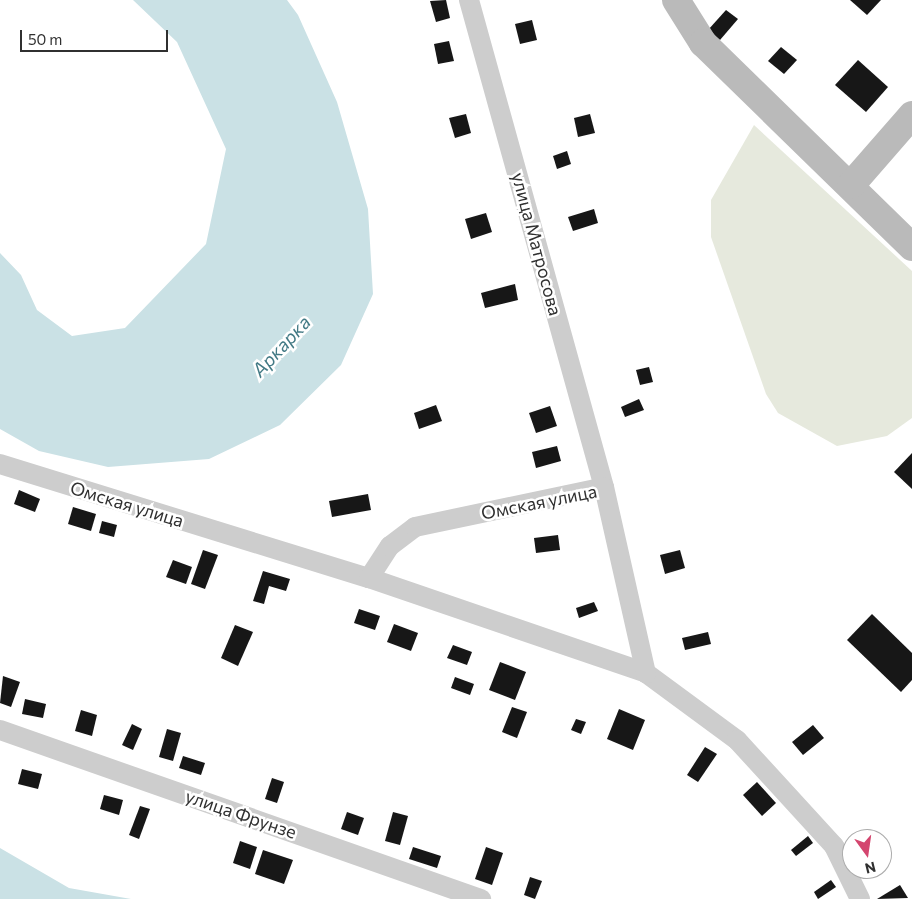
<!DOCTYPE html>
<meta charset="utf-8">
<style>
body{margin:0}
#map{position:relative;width:912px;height:899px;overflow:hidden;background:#fff;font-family:Commissioner,sans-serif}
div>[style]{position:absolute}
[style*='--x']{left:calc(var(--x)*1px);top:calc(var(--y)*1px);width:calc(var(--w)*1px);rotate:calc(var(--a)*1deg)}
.green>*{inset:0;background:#e6e9dd}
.water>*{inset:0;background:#cae1e5}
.building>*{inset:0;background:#171717}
.street>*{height:20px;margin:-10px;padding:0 10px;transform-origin:10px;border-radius:10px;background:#cdcdcd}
.secondary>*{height:28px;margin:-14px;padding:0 14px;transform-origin:14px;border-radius:14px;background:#bababa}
span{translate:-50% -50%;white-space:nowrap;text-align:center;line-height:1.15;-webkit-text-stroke:5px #fff;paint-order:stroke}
.street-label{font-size:18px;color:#303030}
.water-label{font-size:19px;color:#437a85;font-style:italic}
.north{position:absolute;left:842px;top:829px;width:50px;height:50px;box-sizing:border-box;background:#fff;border:1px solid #acacac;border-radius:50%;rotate:166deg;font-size:14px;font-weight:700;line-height:20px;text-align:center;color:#303030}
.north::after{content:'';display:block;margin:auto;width:18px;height:22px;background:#d4466f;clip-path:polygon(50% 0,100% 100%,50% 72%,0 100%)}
.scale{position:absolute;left:20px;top:30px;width:148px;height:22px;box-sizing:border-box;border:2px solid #303030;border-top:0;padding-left:6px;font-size:15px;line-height:18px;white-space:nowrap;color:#303030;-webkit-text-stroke:4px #fff;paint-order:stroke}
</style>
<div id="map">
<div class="green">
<i style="clip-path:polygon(754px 125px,912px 271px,912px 418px,887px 436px,837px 446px,778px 413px,766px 394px,711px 237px,711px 200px)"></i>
</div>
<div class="water">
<i style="clip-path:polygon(133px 0,287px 0,298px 15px,337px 102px,368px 209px,373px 294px,341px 365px,280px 425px,209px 459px,108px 467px,39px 451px,0 429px,0 253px,21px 275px,37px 310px,72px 336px,125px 328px,206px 244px,226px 149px,177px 42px)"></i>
<i style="clip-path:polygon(0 848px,69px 888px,131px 899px,0 899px)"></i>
</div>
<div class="building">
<i style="clip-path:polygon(446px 0,450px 18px,436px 22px,430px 1px)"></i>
<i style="clip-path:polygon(850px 0,881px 0,867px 15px)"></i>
<i style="clip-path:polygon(726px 10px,738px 19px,720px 40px,708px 30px)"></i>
<i style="clip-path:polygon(532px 20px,537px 40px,520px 44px,515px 24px)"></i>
<i style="clip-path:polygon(449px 41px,454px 61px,438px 64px,434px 44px)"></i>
<i style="clip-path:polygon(781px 47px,797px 60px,784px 74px,768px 61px)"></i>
<i style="clip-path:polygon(858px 60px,888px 87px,866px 112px,835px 85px)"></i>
<i style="clip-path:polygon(466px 114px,471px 133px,455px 138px,449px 118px)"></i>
<i style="clip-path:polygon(590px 114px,595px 133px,578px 137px,574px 118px)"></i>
<i style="clip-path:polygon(567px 151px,571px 164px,557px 169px,553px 156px)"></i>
<i style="clip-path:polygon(594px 209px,598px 223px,573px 231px,568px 217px)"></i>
<i style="clip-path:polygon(486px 213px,492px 232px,471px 239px,465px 219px)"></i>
<i style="clip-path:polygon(515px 284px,518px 300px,485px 308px,481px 293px)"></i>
<i style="clip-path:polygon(649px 367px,653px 382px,640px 385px,636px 370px)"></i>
<i style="clip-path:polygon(639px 399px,644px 410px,625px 417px,621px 407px)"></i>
<i style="clip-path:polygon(436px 405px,442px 421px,419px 429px,414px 413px)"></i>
<i style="clip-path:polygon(550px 406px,557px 426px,536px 433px,529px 413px)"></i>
<i style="clip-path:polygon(557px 446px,561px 461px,536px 468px,532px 452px)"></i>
<i style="clip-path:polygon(912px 453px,912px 489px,894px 472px)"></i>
<i style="clip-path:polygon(19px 490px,40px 499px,35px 512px,14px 504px)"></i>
<i style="clip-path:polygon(368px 494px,371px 510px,332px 517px,329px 501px)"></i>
<i style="clip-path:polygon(73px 507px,96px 514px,91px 531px,68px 524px)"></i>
<i style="clip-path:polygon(102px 521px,117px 525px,114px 537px,99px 533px)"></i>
<i style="clip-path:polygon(558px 535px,560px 550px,536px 553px,534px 538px)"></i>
<i style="clip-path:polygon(203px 550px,218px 555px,205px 589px,191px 584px)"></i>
<i style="clip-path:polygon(680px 550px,685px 568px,665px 574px,660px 555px)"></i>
<i style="clip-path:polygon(173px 560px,192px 567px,186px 584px,166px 577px)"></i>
<i style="clip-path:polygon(263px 571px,290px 579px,286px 591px,269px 586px,264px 604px,253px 601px)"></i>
<i style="clip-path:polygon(594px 602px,598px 611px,579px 618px,576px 608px)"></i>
<i style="clip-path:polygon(359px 609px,380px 616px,375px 630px,354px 623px)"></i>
<i style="clip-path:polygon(872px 614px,912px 653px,912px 680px,901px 692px,847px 640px)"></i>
<i style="clip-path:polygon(394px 624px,418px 633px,411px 651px,387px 642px)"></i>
<i style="clip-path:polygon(235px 625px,253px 632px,238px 666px,221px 658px)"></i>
<i style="clip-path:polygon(708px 632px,711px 644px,685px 650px,682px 638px)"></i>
<i style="clip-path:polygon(453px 645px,472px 652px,467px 665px,447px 658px)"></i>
<i style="clip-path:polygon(500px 662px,526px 672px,515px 700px,489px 690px)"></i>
<i style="clip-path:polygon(3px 676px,20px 682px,11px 707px,0 703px)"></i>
<i style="clip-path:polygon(455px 677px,474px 684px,470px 695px,451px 688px)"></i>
<i style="clip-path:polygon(25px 699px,46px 704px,43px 718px,22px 714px)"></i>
<i style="clip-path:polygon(512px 707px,527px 712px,517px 738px,502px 732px)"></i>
<i style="clip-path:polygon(619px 709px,645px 720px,633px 750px,607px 739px)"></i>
<i style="clip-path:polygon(81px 710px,97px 715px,92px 736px,75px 731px)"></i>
<i style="clip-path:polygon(576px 719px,586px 722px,581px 734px,571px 730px)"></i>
<i style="clip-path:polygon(132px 724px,142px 729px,133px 750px,122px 745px)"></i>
<i style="clip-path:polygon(813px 725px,824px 738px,803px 755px,792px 742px)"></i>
<i style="clip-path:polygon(167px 729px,181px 733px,173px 761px,159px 757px)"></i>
<i style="clip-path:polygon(705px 747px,717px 754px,698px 782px,687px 775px)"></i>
<i style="clip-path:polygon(183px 756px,205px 763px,201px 775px,179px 768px)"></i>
<i style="clip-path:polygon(22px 769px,42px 774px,38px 789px,18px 784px)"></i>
<i style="clip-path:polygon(272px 778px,284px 782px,277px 803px,265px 799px)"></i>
<i style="clip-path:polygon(757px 782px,776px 803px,762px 816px,743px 795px)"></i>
<i style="clip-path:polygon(104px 795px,123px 800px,119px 815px,100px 809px)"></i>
<i style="clip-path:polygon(140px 806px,150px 809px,139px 839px,129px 835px)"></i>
<i style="clip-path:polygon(347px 812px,364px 818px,358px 835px,341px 829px)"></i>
<i style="clip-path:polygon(393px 812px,408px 816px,400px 845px,385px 841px)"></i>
<i style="clip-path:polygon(808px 836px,813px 843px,796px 856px,791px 850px)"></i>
<i style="clip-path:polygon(240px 841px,257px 847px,250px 869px,233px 863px)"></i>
<i style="clip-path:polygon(413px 847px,441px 856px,437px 868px,409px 859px)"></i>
<i style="clip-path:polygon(486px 847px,503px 853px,492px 885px,475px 879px)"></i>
<i style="clip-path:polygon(263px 850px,293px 860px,284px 884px,255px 874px)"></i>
<i style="clip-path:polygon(530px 877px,542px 881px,535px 899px,524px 895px)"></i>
<i style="clip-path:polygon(831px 880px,836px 887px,818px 899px,814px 892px)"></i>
<i style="clip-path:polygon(900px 885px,908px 898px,877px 899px)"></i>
</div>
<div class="street">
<i style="--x:469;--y:0;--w:505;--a:74.51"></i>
<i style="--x:0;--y:464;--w:386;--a:17.2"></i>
<i style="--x:369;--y:578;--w:293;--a:18.9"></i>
<i style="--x:646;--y:673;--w:113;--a:36.4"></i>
<i style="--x:737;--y:740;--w:144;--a:47.5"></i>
<i style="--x:834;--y:846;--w:59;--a:63.9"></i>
<i style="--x:369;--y:578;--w:38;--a:-57"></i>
<i style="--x:390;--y:546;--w:31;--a:-37"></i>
<i style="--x:415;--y:527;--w:193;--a:-11.9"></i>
<i style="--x:604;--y:487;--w:191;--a:77.3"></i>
<i style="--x:0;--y:730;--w:510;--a:19.36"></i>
</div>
<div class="secondary">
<i style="--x:676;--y:0;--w:51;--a:57.9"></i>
<i style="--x:703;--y:43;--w:292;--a:44.3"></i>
<i style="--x:851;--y:185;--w:93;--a:-48.9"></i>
</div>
<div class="street-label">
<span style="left:537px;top:244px;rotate:75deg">улица Матросова</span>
<span style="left:539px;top:502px;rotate:-11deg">Омская улица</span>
<span style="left:127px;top:504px;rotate:17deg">Омская улица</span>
<span style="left:241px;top:814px;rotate:19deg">улица Фрунзе</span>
</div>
<div class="water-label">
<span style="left:281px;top:346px;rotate:-47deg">Аркарка</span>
</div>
<div class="north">N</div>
<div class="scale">50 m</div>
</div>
